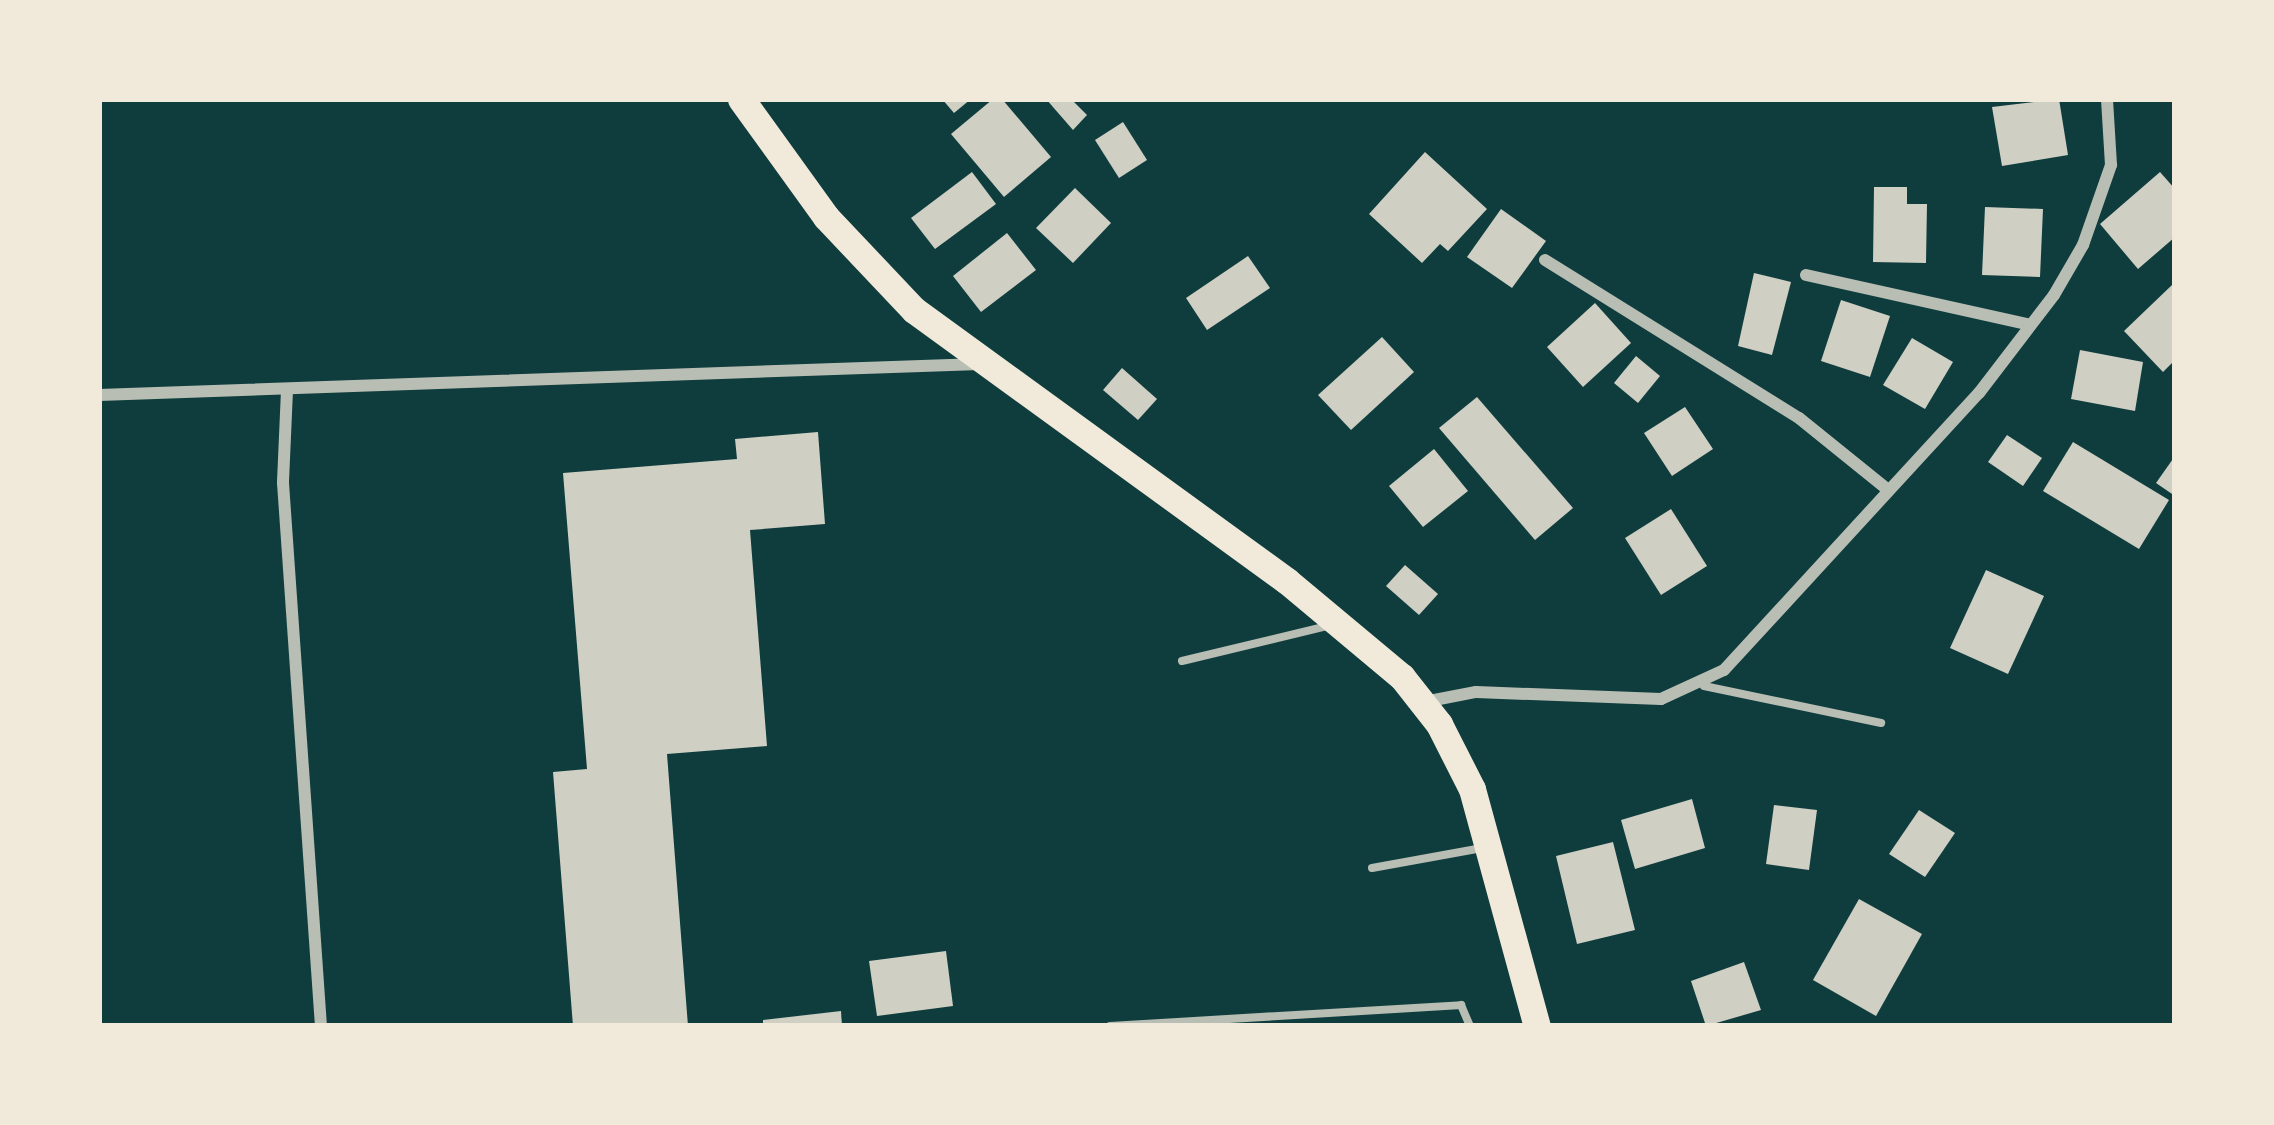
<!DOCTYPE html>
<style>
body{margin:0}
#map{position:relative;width:2274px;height:1125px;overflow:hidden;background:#0f3d3e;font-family:Overpass,sans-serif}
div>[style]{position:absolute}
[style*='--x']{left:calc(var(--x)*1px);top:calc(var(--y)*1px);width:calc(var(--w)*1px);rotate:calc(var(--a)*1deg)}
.building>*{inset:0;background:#cfcfc3}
.service>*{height:8px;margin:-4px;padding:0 4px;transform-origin:4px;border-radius:4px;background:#b8beb3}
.minor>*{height:12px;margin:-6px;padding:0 6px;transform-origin:6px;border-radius:6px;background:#b8beb3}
.primary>*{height:27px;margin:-13.5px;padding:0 13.5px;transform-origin:13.5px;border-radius:13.5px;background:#f1e9da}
span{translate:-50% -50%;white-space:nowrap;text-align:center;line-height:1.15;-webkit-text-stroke:9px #f1e9da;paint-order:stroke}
.frame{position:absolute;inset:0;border:102px solid #f1e9da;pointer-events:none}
</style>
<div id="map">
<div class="building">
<i style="clip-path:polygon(942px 99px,971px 99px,954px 113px)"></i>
<i style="clip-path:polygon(993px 99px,1002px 99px,1051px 157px,1004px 197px,951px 134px)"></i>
<i style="clip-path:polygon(1046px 99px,1071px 99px,1087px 115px,1073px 130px)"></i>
<i style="clip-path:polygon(2059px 99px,2068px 155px,2002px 166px,1992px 107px)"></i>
<i style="clip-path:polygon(1123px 122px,1147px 160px,1119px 178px,1095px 140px)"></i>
<i style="clip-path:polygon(1425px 152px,1487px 209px,1448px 251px,1440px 244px,1422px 263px,1369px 214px)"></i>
<i style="clip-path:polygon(972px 172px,996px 204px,935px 249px,911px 218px)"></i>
<i style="clip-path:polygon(2160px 172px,2175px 189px,2175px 237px,2138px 269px,2100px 224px)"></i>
<i style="clip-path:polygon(1874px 187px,1907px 187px,1907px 204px,1927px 204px,1926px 263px,1873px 262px)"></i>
<i style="clip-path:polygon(1075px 188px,1111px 223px,1073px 263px,1036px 228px)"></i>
<i style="clip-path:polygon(1985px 207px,2043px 209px,2040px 277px,1982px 275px)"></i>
<i style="clip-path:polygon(1501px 209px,1546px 241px,1512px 288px,1467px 257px)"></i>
<i style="clip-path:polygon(1007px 233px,1036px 270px,981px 312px,953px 276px)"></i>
<i style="clip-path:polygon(1248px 256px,1270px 288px,1207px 330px,1186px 298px)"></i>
<i style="clip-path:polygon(1754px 273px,1791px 282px,1772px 355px,1738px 346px)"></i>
<i style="clip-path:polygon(2172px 285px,2175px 360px,2163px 372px,2124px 331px)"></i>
<i style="clip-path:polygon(1841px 300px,1890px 316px,1870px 377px,1821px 361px)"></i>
<i style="clip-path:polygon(1595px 303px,1631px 343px,1583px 387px,1547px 347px)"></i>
<i style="clip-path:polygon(1382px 337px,1414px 372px,1351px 430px,1318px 395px)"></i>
<i style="clip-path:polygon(1912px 338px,1953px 362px,1925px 409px,1883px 385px)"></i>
<i style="clip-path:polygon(2080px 350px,2143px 362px,2135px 411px,2071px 399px)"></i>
<i style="clip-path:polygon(1636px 356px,1660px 376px,1638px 403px,1614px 383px)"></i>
<i style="clip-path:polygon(1122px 368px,1157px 399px,1138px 420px,1103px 390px)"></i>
<i style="clip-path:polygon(1477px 397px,1573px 508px,1535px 540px,1439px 428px)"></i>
<i style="clip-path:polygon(1685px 407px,1713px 449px,1672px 476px,1644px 433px)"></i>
<i style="clip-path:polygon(818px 432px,825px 524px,750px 530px,767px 746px,667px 754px,688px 1026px,573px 1026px,553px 772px,587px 769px,563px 473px,737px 459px,735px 439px)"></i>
<i style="clip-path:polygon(2007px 435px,2042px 458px,2023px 486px,1988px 462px)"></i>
<i style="clip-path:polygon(2073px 442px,2169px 500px,2139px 549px,2043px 491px)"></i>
<i style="clip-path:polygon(1434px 449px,1468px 491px,1423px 527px,1389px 486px)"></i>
<i style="clip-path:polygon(2175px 456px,2175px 496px,2156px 483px)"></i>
<i style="clip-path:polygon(1671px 509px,1707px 566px,1661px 595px,1625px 538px)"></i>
<i style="clip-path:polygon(1405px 565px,1438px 594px,1419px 615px,1386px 586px)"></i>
<i style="clip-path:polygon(1986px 570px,2044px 596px,2008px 674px,1950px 648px)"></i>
<i style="clip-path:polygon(1692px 799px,1705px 848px,1635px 869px,1621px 820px)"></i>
<i style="clip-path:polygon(1774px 805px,1817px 810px,1809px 870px,1766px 864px)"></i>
<i style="clip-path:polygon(1919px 810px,1955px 833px,1925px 877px,1889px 854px)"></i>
<i style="clip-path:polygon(1613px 842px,1635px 930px,1577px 944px,1556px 856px)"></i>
<i style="clip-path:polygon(1859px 899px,1922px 934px,1876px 1016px,1813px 980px)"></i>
<i style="clip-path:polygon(946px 951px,953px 1006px,877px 1016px,869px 961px)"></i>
<i style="clip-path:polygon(1744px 962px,1761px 1010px,1706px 1026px,1691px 981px)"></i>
<i style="clip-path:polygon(841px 1011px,842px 1026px,763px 1026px,763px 1020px)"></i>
</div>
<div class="service">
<i style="--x:1182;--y:661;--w:150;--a:-13.5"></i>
<i style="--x:1704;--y:686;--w:181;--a:11.8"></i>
<i style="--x:1372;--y:868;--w:112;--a:-10.3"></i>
<i style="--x:1110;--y:1026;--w:352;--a:-3.4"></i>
<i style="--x:1461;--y:1005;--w:23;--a:67"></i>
</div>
<div class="minor">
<i style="--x:1545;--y:260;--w:299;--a:31.9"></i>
<i style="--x:1799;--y:418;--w:113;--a:38.9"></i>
<i style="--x:1806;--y:275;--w:230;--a:12.5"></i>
<i style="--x:287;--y:390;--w:93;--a:92.5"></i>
<i style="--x:283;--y:483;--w:544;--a:86"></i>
<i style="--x:99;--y:395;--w:881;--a:-2.02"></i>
<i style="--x:1424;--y:702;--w:53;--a:-10.9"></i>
<i style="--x:1476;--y:692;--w:185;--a:2.2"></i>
<i style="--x:1661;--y:699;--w:69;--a:-24.7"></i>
<i style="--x:1724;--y:670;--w:377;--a:-47.4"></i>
<i style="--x:1979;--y:393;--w:123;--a:-52.6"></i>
<i style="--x:2054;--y:295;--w:58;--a:-59.9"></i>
<i style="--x:2083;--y:245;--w:85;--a:-70.7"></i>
<i style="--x:2111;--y:165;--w:66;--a:-93.5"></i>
</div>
<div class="primary">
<i style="--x:741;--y:99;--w:145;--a:54.2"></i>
<i style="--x:826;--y:217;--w:128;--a:46.6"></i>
<i style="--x:914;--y:310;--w:461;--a:36"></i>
<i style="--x:1287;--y:581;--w:150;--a:39.9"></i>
<i style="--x:1402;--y:677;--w:60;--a:51.8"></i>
<i style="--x:1439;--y:724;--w:73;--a:63.1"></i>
<i style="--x:1472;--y:789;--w:246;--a:74.7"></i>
</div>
<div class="frame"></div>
</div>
